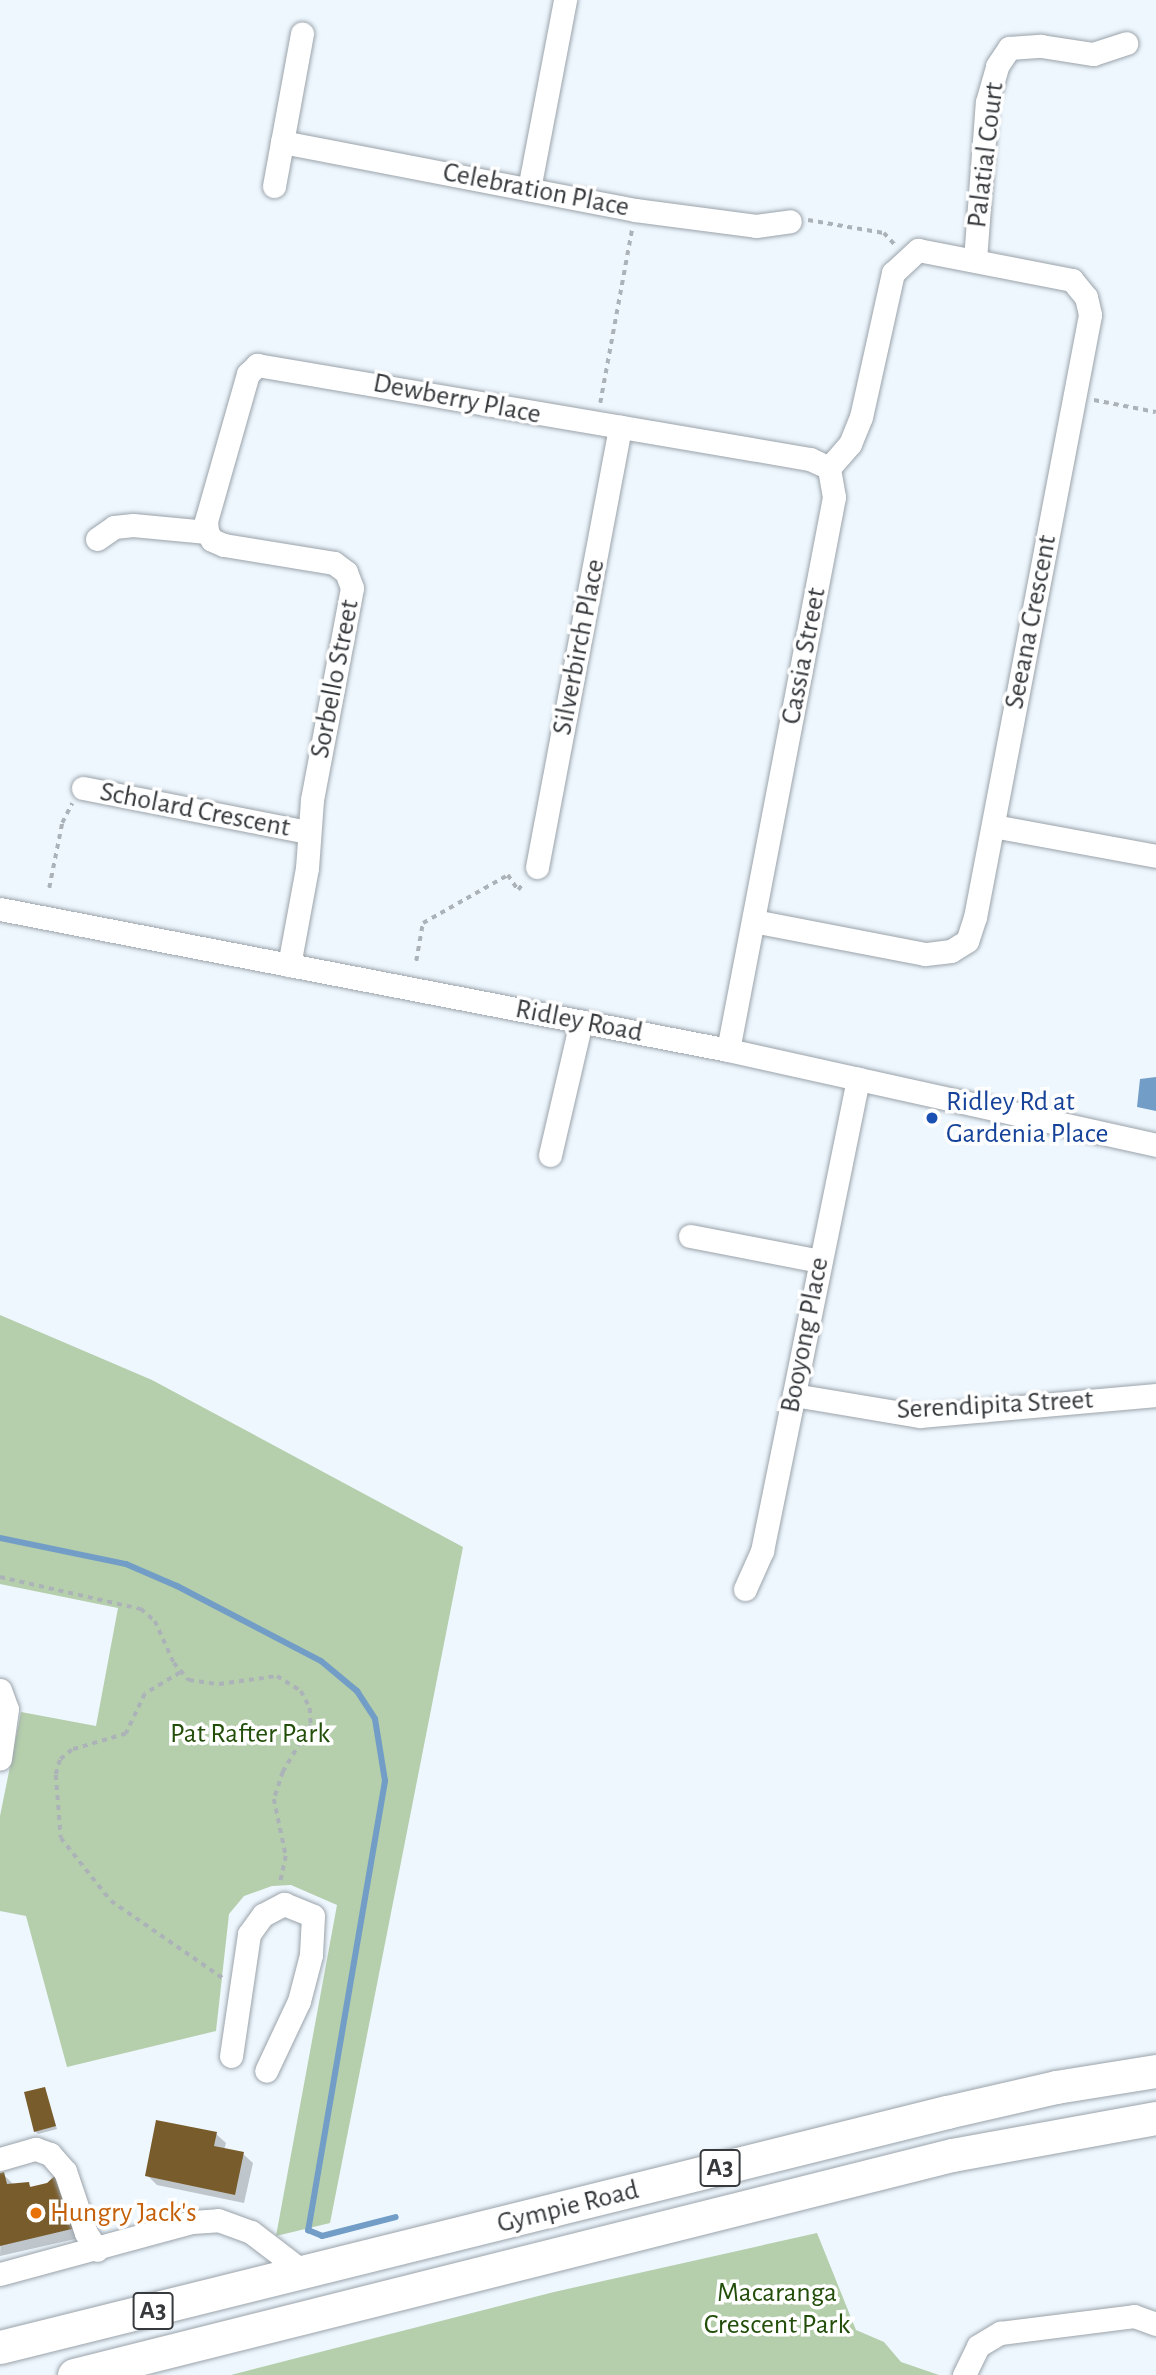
<!DOCTYPE html>
<style>
body{margin:0}
#map{position:relative;width:1156px;height:2375px;overflow:hidden;background:#eef7fe;font-family:"Alegreya Sans",sans-serif}
div>[style]{position:absolute}
[style*='--x']{left:calc(var(--x)*1px);top:calc(var(--y)*1px);width:calc(var(--w)*1px);rotate:calc(var(--a)*1deg)}
.green>*{inset:0;background:#b5ceac}
.water>*{inset:0;background:#729dc6}
.shadow>*{inset:0;background:#0003}
.stream>*{height:6px;margin:-3px;padding:0 3px;transform-origin:3px;border-radius:3px;background:#729dc6}
.building>*{inset:0;background:#795c2b}
.path>*{height:3.5px;margin-top:-1.75px;transform-origin:0;background:repeating-linear-gradient(90deg,#acb3b8 0 5px,transparent 0 10px)}
.roads{filter:drop-shadow(0 0 2px #9ba3aa) drop-shadow(0 0 2px #9ba3aa)}
.minor>*{height:23px;margin:-11.5px;padding:0 11.5px;transform-origin:11.5px;border-radius:11.5px;background:#fff}
.highway>*{height:33px;margin:-16.5px;padding:0 16.5px;transform-origin:16.5px;border-radius:16.5px;background:#fff}
.dots>*{width:19px;height:19px;translate:-50% -50%;box-sizing:border-box;border:4px solid #fff;border-radius:50%}
span{translate:-50% -50%;white-space:nowrap;text-align:center;line-height:1.15;-webkit-text-stroke:7px #fff;paint-order:stroke}
.shield-label span{padding:2px 5px;background:#fff;border:2px solid;border-radius:5px;-webkit-text-stroke-width:0}
.shield-label{font-size:26px;color:#373a3d;font-weight:700}
.street-label{font-size:28px;color:#373a3d}
.transit-label{font-size:28px;color:#164399}
.left{translate:0 -50%;text-align:left}
.park-label{font-size:28px;color:#224e0a}
.food-label{font-size:28px;color:#c56008}
</style>
<div id="map">
<div class="green">
<i style="clip-path:polygon(0 1315px,152px 1380px,463px 1547px,330px 2223px,276px 2236px,337px 1905px,291px 1885px,272px 1886px,244px 1896px,229px 1914px,216px 2031px,67px 2067px,26px 1916px,0 1911px,0 1816px,21px 1712px,96px 1726px,118px 1608px,0 1584px)"></i>
<i style="clip-path:polygon(817px 2233px,856px 2330px,884px 2342px,901px 2362px,939px 2375px,231px 2375px,554px 2292px)"></i>
</div>
<div class="water">
<i style="clip-path:polygon(1156px 1077px,1156px 1111px,1137px 1107px,1140px 1079px)"></i>
</div>
<div class="shadow">
<i style="clip-path:polygon(45px 2089px,57px 2129px,38px 2134px,35px 2131px)"></i>
<i style="clip-path:polygon(216px 2134px,226px 2143px,224px 2150px,243px 2154px,253px 2163px,244px 2203px,157px 2185px,147px 2175px)"></i>
<i style="clip-path:polygon(3px 2174px,13px 2184px,28px 2184px,84px 2237px,0 2256px)"></i>
</div>
<div class="stream">
<i style="--x:0;--y:1538;--w:129;--a:11.7"></i>
<i style="--x:126;--y:1564;--w:56;--a:23.3"></i>
<i style="--x:177;--y:1586;--w:162;--a:27.5"></i>
<i style="--x:321;--y:1661;--w:47;--a:39.8"></i>
<i style="--x:357;--y:1691;--w:33;--a:57"></i>
<i style="--x:375;--y:1719;--w:63;--a:80.8"></i>
<i style="--x:385;--y:1781;--w:456;--a:99.7"></i>
<i style="--x:308;--y:2230;--w:15;--a:23"></i>
<i style="--x:322;--y:2236;--w:76;--a:-14.4"></i>
</div>
<div class="building">
<i style="clip-path:polygon(45px 2087px,56px 2126px,34px 2132px,24px 2092px)"></i>
<i style="clip-path:polygon(156px 2120px,217px 2132px,214px 2146px,244px 2152px,235px 2195px,145px 2176px)"></i>
<i style="clip-path:polygon(61px 2170px,76px 2228px,0 2246px,0 2173px,4px 2172px,7px 2184px,29px 2182px,30px 2187px,47px 2183px)"></i>
</div>
<div class="path">
<i style="--x:808;--y:220;--w:77;--a:9.7"></i>
<i style="--x:884;--y:233;--w:16;--a:47"></i>
<i style="--x:1094;--y:400;--w:63;--a:11"></i>
<i style="--x:600;--y:403;--w:177;--a:-79.6"></i>
<i style="--x:49;--y:888;--w:66;--a:-78.7"></i>
<i style="--x:62;--y:823;--w:22;--a:-63"></i>
<i style="--x:416;--y:961;--w:39;--a:-80"></i>
<i style="--x:423;--y:923;--w:98;--a:-29.5"></i>
<i style="--x:508;--y:875;--w:18;--a:56"></i>
<i style="--x:518;--y:890;--w:10;--a:-53"></i>
<i style="--x:0;--y:1577;--w:145;--a:12.8"></i>
<i style="--x:141;--y:1609;--w:18;--a:41"></i>
<i style="--x:155;--y:1621;--w:46;--a:65.7"></i>
<i style="--x:174;--y:1663;--w:23;--a:49"></i>
<i style="--x:189;--y:1680;--w:30;--a:8"></i>
<i style="--x:219;--y:1684;--w:59;--a:-7.9"></i>
<i style="--x:277;--y:1676;--w:28;--a:32"></i>
<i style="--x:301;--y:1691;--w:19;--a:62"></i>
<i style="--x:310;--y:1708;--w:17;--a:87"></i>
<i style="--x:311;--y:1725;--w:55;--a:120.8"></i>
<i style="--x:283;--y:1772;--w:28;--a:108"></i>
<i style="--x:274;--y:1799;--w:58;--a:78.1"></i>
<i style="--x:286;--y:1856;--w:29;--a:102"></i>
<i style="--x:180;--y:1673;--w:41;--a:149"></i>
<i style="--x:145;--y:1694;--w:44;--a:115.4"></i>
<i style="--x:126;--y:1734;--w:56;--a:163.5"></i>
<i style="--x:72;--y:1750;--w:16;--a:140"></i>
<i style="--x:60;--y:1760;--w:16;--a:105"></i>
<i style="--x:56;--y:1775;--w:63;--a:85.5"></i>
<i style="--x:61;--y:1838;--w:80;--a:51.6"></i>
<i style="--x:111;--y:1901;--w:137;--a:34.6"></i>
</div>
<div class="roads">
<div class="minor">
<i style="--x:282;--y:142;--w:359;--a:10.9"></i>
<i style="--x:635;--y:210;--w:122;--a:7.5"></i>
<i style="--x:756;--y:226;--w:34;--a:-8"></i>
<i style="--x:274;--y:186;--w:155;--a:-79.6"></i>
<i style="--x:529;--y:189;--w:192;--a:-79.2"></i>
<i style="--x:975;--y:260;--w:158;--a:-85.7"></i>
<i style="--x:987;--y:102;--w:37;--a:-74"></i>
<i style="--x:997;--y:66;--w:22;--a:-56"></i>
<i style="--x:1009;--y:48;--w:32;--a:-4"></i>
<i style="--x:1041;--y:46;--w:53;--a:8.7"></i>
<i style="--x:1093;--y:54;--w:35;--a:-18"></i>
<i style="--x:207;--y:532;--w:11;--a:-95"></i>
<i style="--x:206;--y:521;--w:153;--a:-74.1"></i>
<i style="--x:248;--y:374;--w:13;--a:-45"></i>
<i style="--x:257;--y:365;--w:561;--a:9.65"></i>
<i style="--x:810;--y:459;--w:21;--a:25"></i>
<i style="--x:97;--y:539;--w:21;--a:-35"></i>
<i style="--x:114;--y:527;--w:19;--a:-6"></i>
<i style="--x:133;--y:525;--w:74;--a:5.4"></i>
<i style="--x:207;--y:532;--w:9;--a:58"></i>
<i style="--x:212;--y:540;--w:13;--a:23"></i>
<i style="--x:224;--y:545;--w:111;--a:9.3"></i>
<i style="--x:334;--y:563;--w:15;--a:37"></i>
<i style="--x:346;--y:572;--w:17;--a:69"></i>
<i style="--x:352;--y:588;--w:216;--a:100.7"></i>
<i style="--x:312;--y:800;--w:68;--a:94.2"></i>
<i style="--x:307;--y:868;--w:99;--a:100.5"></i>
<i style="--x:83;--y:788;--w:229;--a:11.1"></i>
<i style="--x:993;--y:826;--w:166;--a:10.4"></i>
<i style="--x:537;--y:867;--w:448;--a:-79.3"></i>
<i style="--x:0;--y:909;--w:742;--a:10.96"></i>
<i style="--x:728;--y:1050;--w:438;--a:12.5"></i>
<i style="--x:728;--y:1050;--w:563;--a:-79.15"></i>
<i style="--x:834;--y:497;--w:29;--a:-100"></i>
<i style="--x:829;--y:468;--w:32;--a:-49"></i>
<i style="--x:850;--y:444;--w:29;--a:-68"></i>
<i style="--x:861;--y:417;--w:148;--a:-77.5"></i>
<i style="--x:893;--y:273;--w:34;--a:-43"></i>
<i style="--x:918;--y:250;--w:157;--a:11"></i>
<i style="--x:1072;--y:280;--w:22;--a:51"></i>
<i style="--x:1086;--y:297;--w:18;--a:77"></i>
<i style="--x:1090;--y:315;--w:613;--a:100.81"></i>
<i style="--x:975;--y:917;--w:25;--a:108"></i>
<i style="--x:967;--y:941;--w:19;--a:148"></i>
<i style="--x:951;--y:951;--w:26;--a:173"></i>
<i style="--x:925;--y:954;--w:174;--a:-169.1"></i>
<i style="--x:550;--y:1155;--w:137;--a:-76.9"></i>
<i style="--x:690;--y:1236;--w:132;--a:10.9"></i>
<i style="--x:794;--y:1395;--w:128;--a:9.5"></i>
<i style="--x:920;--y:1416;--w:237;--a:-5.1"></i>
<i style="--x:745;--y:1589;--w:42;--a:-65.9"></i>
<i style="--x:762;--y:1551;--w:482;--a:-78.5"></i>
<i style="--x:0;--y:1690;--w:20;--a:70"></i>
<i style="--x:7;--y:1709;--w:50;--a:98"></i>
<i style="--x:231;--y:2056;--w:123;--a:-81.6"></i>
<i style="--x:249;--y:1934;--w:24;--a:-54"></i>
<i style="--x:263;--y:1915;--w:24;--a:-28"></i>
<i style="--x:284;--y:1904;--w:31;--a:22"></i>
<i style="--x:313;--y:1916;--w:39;--a:93"></i>
<i style="--x:311;--y:1955;--w:48;--a:104.6"></i>
<i style="--x:299;--y:2001;--w:77;--a:115.2"></i>
<i style="--x:0;--y:2159;--w:37;--a:-16"></i>
<i style="--x:36;--y:2149;--w:15;--a:20"></i>
<i style="--x:50;--y:2154;--w:23;--a:49"></i>
<i style="--x:65;--y:2171;--w:65;--a:71.3"></i>
<i style="--x:86;--y:2233;--w:20;--a:57"></i>
<i style="--x:0;--y:2274;--w:199;--a:-15.2"></i>
<i style="--x:192;--y:2222;--w:26;--a:-4"></i>
<i style="--x:218;--y:2220;--w:35;--a:20"></i>
<i style="--x:251;--y:2232;--w:69;--a:37.4"></i>
<i style="--x:964;--y:2375;--w:32;--a:-64"></i>
<i style="--x:978;--y:2346;--w:26;--a:-31"></i>
<i style="--x:1000;--y:2333;--w:135;--a:-7.2"></i>
<i style="--x:1134;--y:2316;--w:23;--a:20"></i>
</div>
<div class="highway">
<i style="--x:0;--y:2347;--w:976;--a:-13.94"></i>
<i style="--x:947;--y:2112;--w:112;--a:-12.9"></i>
<i style="--x:1056;--y:2087;--w:101;--a:-9.1"></i>
<i style="--x:74;--y:2375;--w:905;--a:-14.07"></i>
<i style="--x:952;--y:2155;--w:207;--a:-10.3"></i>
</div>
</div>
<div class="dots">
<i style="left:932px;top:1118px;background:#1a4fb4"></i>
<i style="left:36px;top:2213px;background:#e8710a"></i>
</div>
<div class="shield-label">
<span style="left:720px;top:2168px">A3</span>
<span style="left:153px;top:2311px">A3</span>
</div>
<div class="street-label">
<span style="left:986px;top:155px;rotate:-83deg">Palatial Court</span>
<span style="left:536px;top:190px;rotate:11deg">Celebration Place</span>
<span style="left:457px;top:399px;rotate:11deg">Dewberry Place</span>
<span style="left:1031px;top:622px;rotate:-79deg">Seeana Crescent</span>
<span style="left:579px;top:647px;rotate:-79deg">Silverbirch Place</span>
<span style="left:804px;top:656px;rotate:-79deg">Cassia Street</span>
<span style="left:335px;top:679px;rotate:-79deg">Sorbello Street</span>
<span style="left:195px;top:810px;rotate:11deg">Scholard Crescent</span>
<span style="left:579px;top:1021px;rotate:11deg">Ridley Road</span>
<span style="left:805px;top:1335px;rotate:-79deg">Booyong Place</span>
<span style="left:995px;top:1405px;rotate:-3deg">Serendipita Street</span>
<span style="left:568px;top:2207px;rotate:-14deg">Gympie Road</span>
</div>
<div class="transit-label">
<span class="left" style="left:946px;top:1118px">Ridley Rd at<br>Gardenia Place</span>
</div>
<div class="park-label">
<span style="left:250px;top:1734px">Pat Rafter Park</span>
<span style="left:777px;top:2309px">Macaranga<br>Crescent Park</span>
</div>
<div class="food-label">
<span class="left" style="left:50px;top:2213px">Hungry Jack's</span>
</div>
</div>
